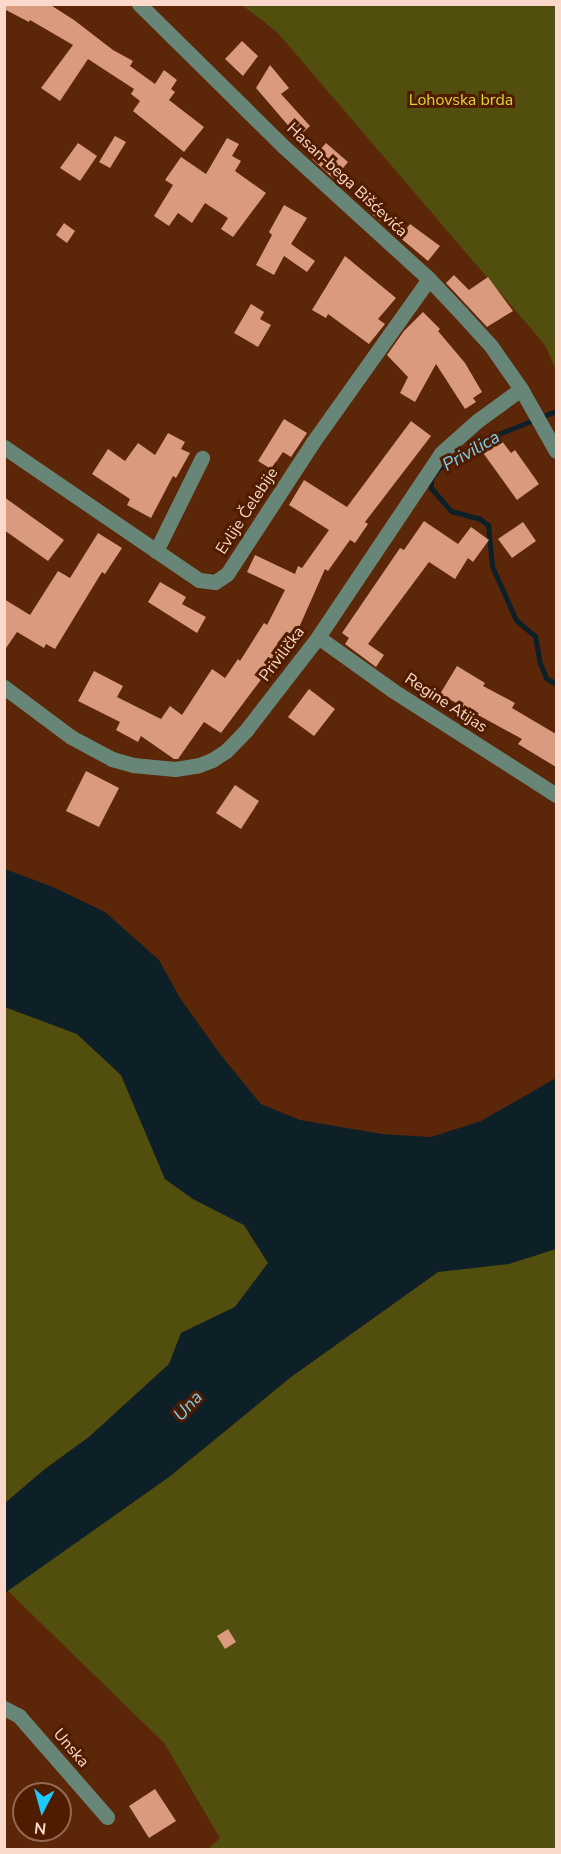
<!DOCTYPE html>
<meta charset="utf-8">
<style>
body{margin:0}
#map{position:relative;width:561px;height:1854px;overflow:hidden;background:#5c2609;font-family:"Nunito Sans",sans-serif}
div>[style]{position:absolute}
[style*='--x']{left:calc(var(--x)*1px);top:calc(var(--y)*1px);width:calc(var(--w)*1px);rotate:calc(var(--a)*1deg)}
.green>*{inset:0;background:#524e0e}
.water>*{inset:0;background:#0e2027}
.stream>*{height:5px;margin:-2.5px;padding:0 2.5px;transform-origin:2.5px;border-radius:2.5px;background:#0e2027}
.building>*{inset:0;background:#da9a7d}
.minor>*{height:15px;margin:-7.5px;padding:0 7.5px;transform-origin:7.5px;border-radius:7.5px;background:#688678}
span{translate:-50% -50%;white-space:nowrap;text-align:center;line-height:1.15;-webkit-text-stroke:6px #501c00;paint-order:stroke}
.park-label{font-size:16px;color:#ded436}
.street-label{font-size:16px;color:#fbd9ca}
.water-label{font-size:18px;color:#74cff2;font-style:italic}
.frame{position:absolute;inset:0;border:6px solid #fbd9ca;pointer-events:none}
.north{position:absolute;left:12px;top:1782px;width:60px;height:60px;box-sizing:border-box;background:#501c00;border:2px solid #946851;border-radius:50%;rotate:186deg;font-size:16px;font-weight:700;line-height:24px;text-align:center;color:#fbd9ca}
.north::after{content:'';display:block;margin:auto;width:21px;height:27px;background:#1fc9fd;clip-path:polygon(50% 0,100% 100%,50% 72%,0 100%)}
</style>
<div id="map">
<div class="green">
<i style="clip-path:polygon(242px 5px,556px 5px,556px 370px,545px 345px,277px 32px)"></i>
<i style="clip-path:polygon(4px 1007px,77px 1034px,121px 1075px,165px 1179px,193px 1199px,244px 1225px,268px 1263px,235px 1307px,181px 1333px,169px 1364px,89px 1437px,45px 1469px,5px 1503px)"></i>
<i style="clip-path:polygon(556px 1245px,556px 1849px,208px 1849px,220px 1838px,164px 1743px,7px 1590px,169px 1477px,291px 1377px,438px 1272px)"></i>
</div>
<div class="water">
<i style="clip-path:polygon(5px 869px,53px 887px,105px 912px,159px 960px,180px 998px,220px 1054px,261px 1104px,300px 1120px,382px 1134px,431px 1137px,481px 1121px,556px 1078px,556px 1249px,509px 1264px,438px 1272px,291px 1377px,169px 1477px,5px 1593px,5px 1503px,45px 1469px,89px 1437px,169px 1364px,181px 1333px,235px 1307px,268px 1263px,244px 1225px,193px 1199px,165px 1179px,121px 1075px,77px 1034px,5px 1007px)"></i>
</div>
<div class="stream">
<i style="--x:556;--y:411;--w:65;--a:158.2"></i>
<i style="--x:496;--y:435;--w:67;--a:149.6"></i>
<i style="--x:438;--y:469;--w:12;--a:125"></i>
<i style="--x:431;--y:479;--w:9;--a:90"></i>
<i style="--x:431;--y:488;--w:30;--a:49"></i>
<i style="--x:451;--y:511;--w:30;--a:15"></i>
<i style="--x:480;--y:519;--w:10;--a:37"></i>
<i style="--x:488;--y:525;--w:41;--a:84.4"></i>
<i style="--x:492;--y:566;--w:59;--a:66"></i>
<i style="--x:516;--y:620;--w:25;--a:40"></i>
<i style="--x:535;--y:636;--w:27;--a:80"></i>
<i style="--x:540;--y:663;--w:16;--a:68"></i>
<i style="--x:546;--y:678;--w:12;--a:31"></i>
</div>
<div class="building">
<i style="clip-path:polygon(4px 4px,49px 4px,74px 20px,113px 50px,133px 61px,130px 66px,155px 84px,164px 70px,177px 80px,171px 89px,175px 92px,169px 100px,204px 127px,184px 152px,133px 111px,140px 101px,131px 94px,134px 89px,88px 59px,60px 101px,41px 88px,73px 45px,30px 20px,29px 22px,4px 9px)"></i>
<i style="clip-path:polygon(242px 41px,258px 56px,243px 76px,225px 59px)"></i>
<i style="clip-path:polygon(270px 65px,289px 88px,281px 94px,310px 126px,298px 137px,256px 88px)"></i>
<i style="clip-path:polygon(115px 136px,126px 142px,110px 168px,99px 162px)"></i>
<i style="clip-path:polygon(227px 138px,239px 144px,232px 156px,241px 161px,235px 171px,266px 193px,233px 237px,221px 229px,228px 218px,205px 203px,192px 223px,178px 213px,169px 226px,154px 216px,173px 185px,165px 180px,181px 157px,206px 174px)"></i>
<i style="clip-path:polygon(78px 143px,97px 156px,80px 181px,60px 168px)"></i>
<i style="clip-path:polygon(326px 143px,348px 162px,334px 179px,312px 159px)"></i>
<i style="clip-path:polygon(284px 205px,307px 218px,291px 244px,315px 261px,307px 272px,284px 256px,274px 275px,256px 265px,272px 235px,269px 232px)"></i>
<i style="clip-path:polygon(381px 206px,407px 228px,410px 224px,440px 246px,428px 261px,373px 215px)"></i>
<i style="clip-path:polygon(64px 223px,75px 231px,67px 243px,56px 235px)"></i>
<i style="clip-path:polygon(345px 256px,396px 298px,378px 319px,385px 324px,369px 344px,328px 314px,326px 318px,312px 310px)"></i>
<i style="clip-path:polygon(454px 275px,469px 290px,488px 277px,513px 311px,487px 327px,446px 283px)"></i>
<i style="clip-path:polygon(251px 304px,264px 312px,260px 319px,271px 325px,258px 347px,234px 333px)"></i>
<i style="clip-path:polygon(423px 312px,440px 329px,438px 331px,465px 363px,482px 392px,473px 398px,476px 402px,465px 409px,436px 364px,415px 402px,400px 393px,408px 377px,387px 355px,404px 331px)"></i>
<i style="clip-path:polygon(284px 419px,307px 433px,291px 457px,283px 452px,271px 469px,258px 461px)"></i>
<i style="clip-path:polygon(411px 421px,431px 436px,365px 522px,368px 524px,355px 543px,350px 540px,328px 571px,325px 569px,293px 641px,271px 676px,266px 673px,221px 733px,204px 722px,178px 759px,174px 759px,141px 736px,138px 742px,116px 730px,120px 722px,78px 701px,94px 671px,123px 686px,117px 697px,161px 719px,170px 706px,182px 715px,212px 669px,225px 678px,238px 659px,240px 661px,264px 623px,267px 625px,285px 590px,247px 572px,255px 555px,295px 574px,298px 566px,302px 568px,329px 530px,289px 505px,304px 480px,347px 507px)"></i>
<i style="clip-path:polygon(168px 433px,185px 442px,181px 449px,190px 453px,176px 478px,173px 476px,151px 518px,127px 505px,130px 499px,92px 474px,108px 449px,125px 461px,138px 443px,155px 455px)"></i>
<i style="clip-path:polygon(499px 437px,511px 453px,515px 450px,539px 484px,517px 500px,481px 450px)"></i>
<i style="clip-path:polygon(4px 497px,64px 540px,48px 561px,4px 530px)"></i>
<i style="clip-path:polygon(424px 521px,458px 544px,471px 527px,489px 540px,473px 562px,468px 558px,455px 579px,429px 562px,368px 644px,384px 655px,376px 667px,345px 644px,349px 638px,342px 633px,400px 548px,404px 550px)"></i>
<i style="clip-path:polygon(523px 522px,536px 541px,512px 558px,498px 539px)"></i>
<i style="clip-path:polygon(98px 533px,122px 548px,105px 574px,102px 572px,55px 649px,46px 644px,44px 648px,17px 632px,4px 651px,4px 599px,30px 615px,58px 571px,70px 578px)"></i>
<i style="clip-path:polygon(160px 582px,186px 597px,182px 604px,206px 617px,197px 633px,148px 602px)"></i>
<i style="clip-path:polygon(457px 666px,485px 683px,483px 686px,515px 703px,512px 708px,556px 734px,556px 767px,518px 744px,522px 739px,440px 694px)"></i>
<i style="clip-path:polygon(309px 689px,335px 709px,314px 736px,288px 717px)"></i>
<i style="clip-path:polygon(86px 771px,119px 788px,99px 827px,66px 811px)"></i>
<i style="clip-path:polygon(235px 785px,259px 801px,241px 829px,216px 813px)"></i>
<i style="clip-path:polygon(228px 1629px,236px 1642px,225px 1649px,217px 1636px)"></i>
<i style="clip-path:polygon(155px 1789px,176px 1821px,149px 1838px,129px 1806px)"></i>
</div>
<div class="minor">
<i style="--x:139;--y:4;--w:204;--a:44.6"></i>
<i style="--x:284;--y:147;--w:196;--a:42.3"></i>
<i style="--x:429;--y:279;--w:47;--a:46.7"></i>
<i style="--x:461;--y:313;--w:45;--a:47.7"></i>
<i style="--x:491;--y:346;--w:52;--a:55.1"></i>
<i style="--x:521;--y:389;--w:71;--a:60.6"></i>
<i style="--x:4;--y:447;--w:236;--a:34.3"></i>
<i style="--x:199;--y:580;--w:16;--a:7"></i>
<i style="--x:215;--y:582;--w:14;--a:-34"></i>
<i style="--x:227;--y:574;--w:158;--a:-56.9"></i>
<i style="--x:313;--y:442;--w:200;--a:-54.6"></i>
<i style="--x:156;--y:551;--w:104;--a:-63.7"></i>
<i style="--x:318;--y:637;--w:91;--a:35.6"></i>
<i style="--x:392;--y:690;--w:195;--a:32.6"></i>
<i style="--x:4;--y:687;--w:84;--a:36.7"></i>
<i style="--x:71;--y:737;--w:47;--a:28.2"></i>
<i style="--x:112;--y:759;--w:22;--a:16"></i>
<i style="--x:133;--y:765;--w:42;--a:5.4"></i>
<i style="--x:175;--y:769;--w:24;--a:-9"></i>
<i style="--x:199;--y:765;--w:14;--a:-21"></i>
<i style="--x:212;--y:760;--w:17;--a:-33"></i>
<i style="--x:226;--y:751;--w:30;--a:-46"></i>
<i style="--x:247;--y:729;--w:116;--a:-52.3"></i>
<i style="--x:318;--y:637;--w:221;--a:-56.2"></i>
<i style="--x:441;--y:453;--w:48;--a:-41.6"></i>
<i style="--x:477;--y:421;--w:54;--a:-36"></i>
<i style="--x:4;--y:1708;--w:17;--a:28"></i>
<i style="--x:19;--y:1716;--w:134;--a:48.9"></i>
</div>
<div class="park-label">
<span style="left:461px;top:100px">Lohovska brda</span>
</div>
<div class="street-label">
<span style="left:347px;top:180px;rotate:43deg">Hasan-bega Bišćevića</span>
<span style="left:247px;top:511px;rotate:-57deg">Evlije Čelebije</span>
<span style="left:282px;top:654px;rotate:-53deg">Privilička</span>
<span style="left:446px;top:703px;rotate:33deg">Regine Atijas</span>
<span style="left:71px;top:1748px;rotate:49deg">Unska</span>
</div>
<div class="water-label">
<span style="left:471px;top:451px;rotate:-30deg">Privilica</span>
<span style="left:188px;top:1406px;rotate:-47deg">Una</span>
</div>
<div class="frame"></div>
<div class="north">N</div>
</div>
